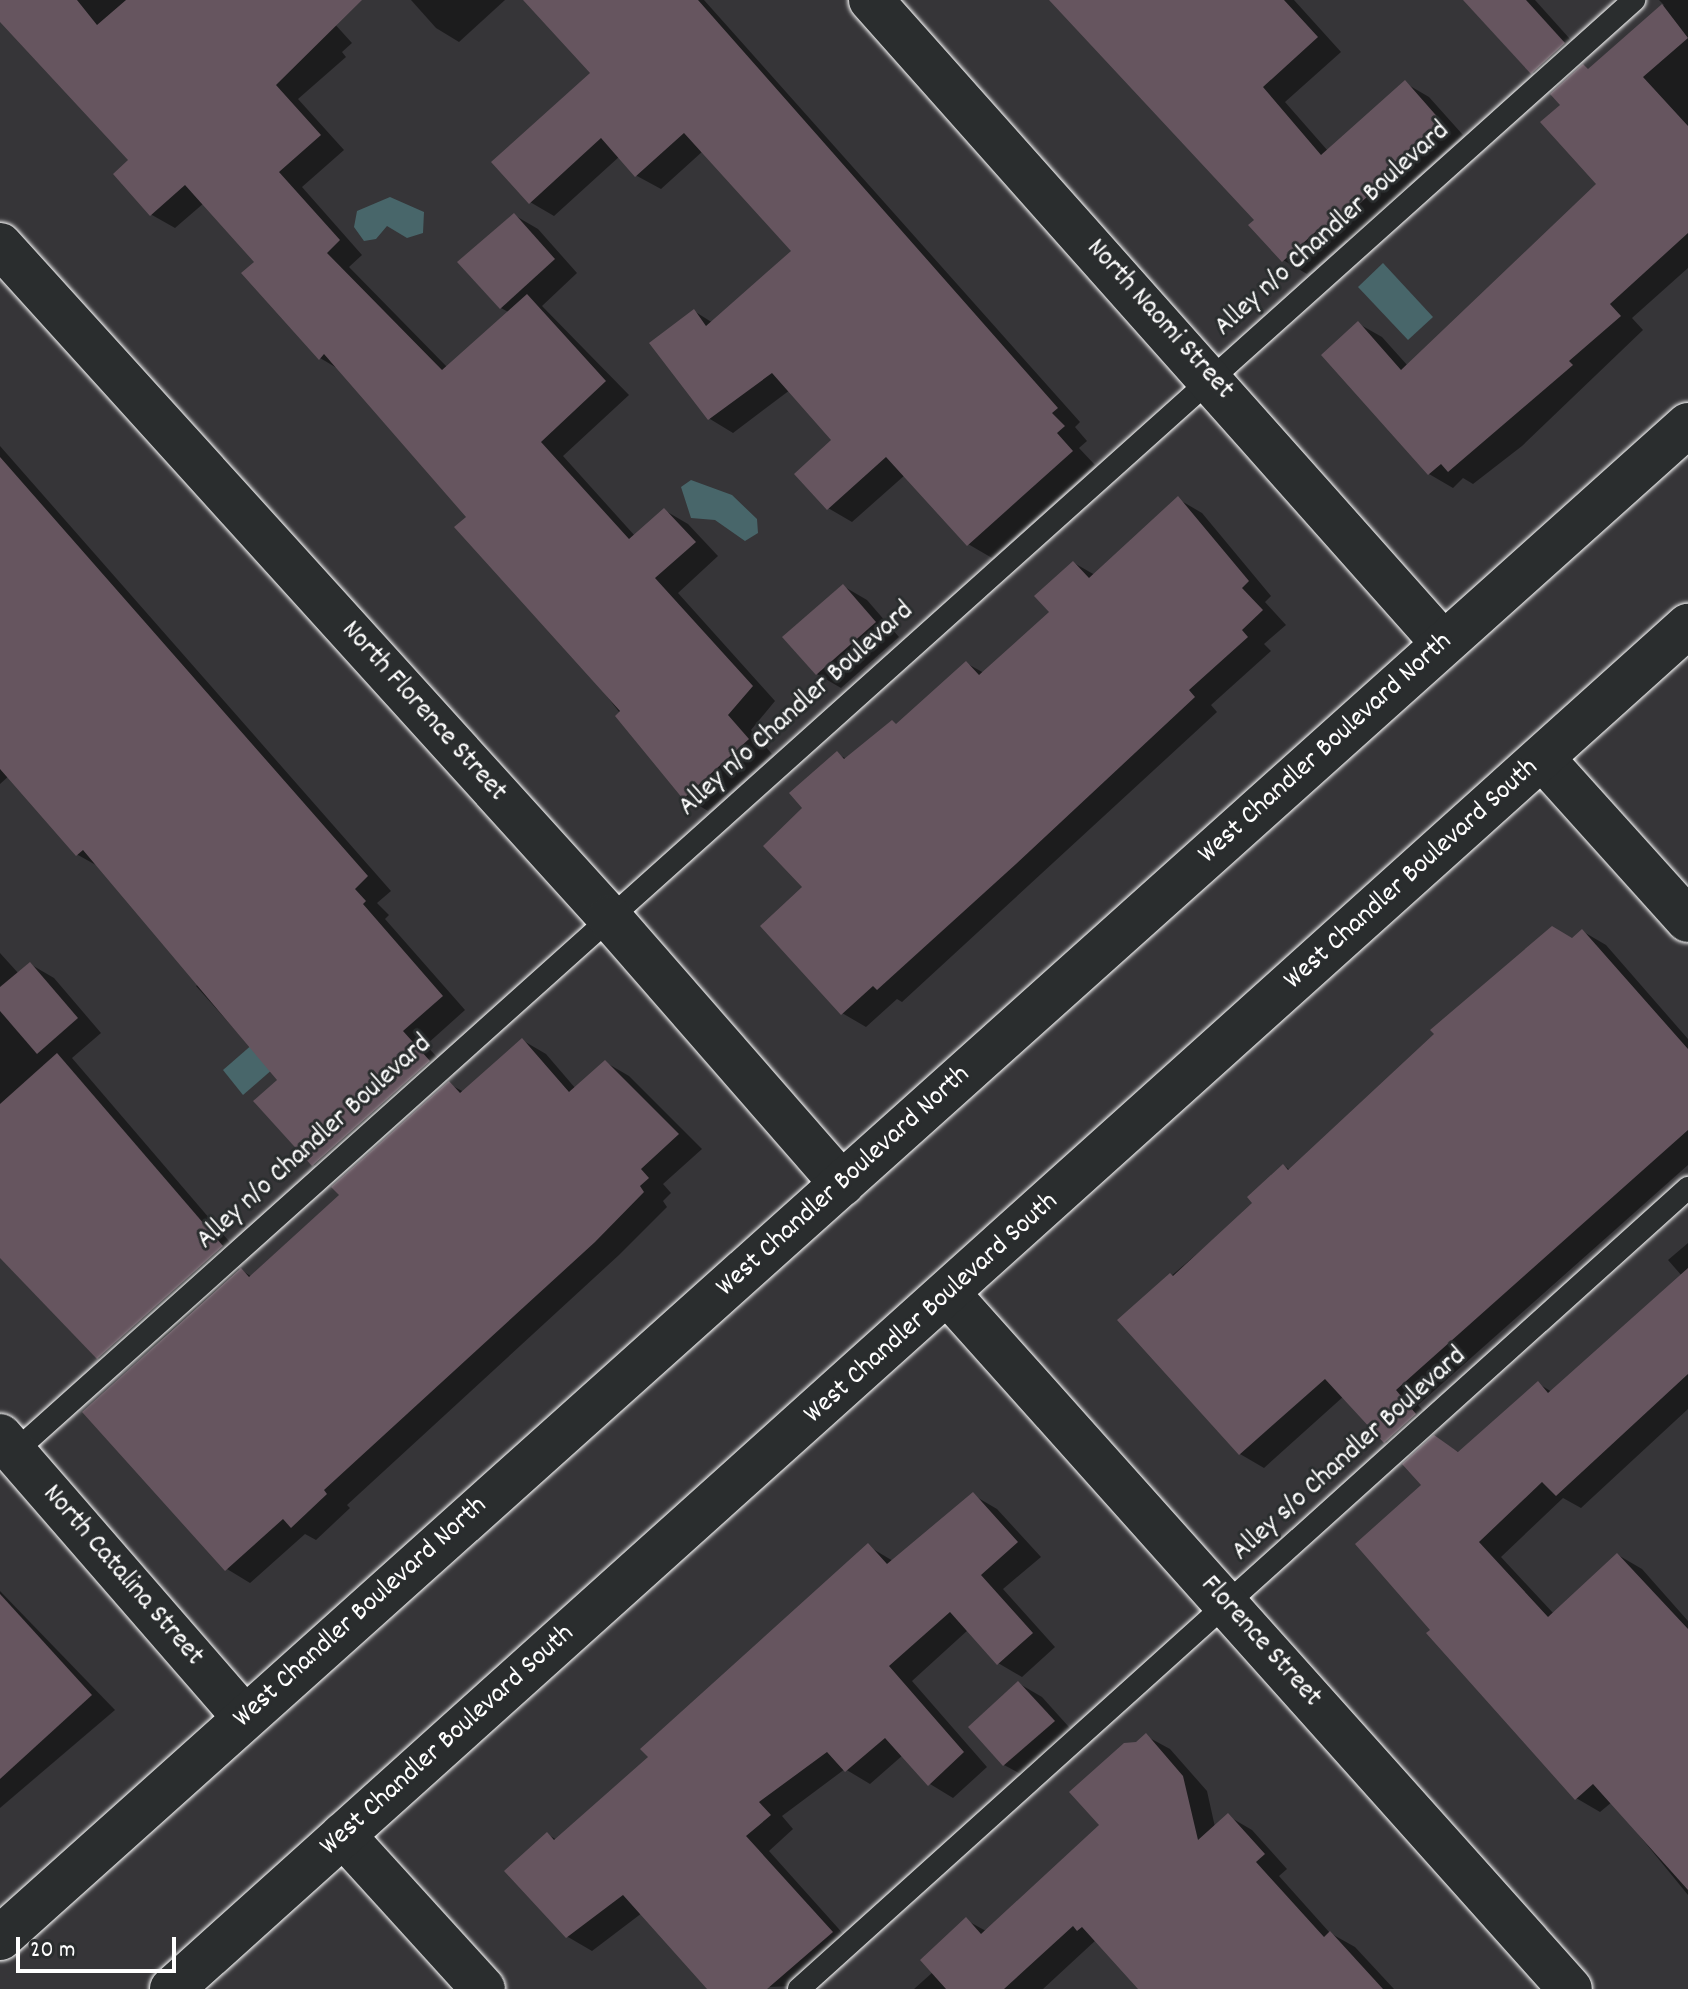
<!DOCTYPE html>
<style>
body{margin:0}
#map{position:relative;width:1688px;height:1989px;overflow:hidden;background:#363538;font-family:Dekko,sans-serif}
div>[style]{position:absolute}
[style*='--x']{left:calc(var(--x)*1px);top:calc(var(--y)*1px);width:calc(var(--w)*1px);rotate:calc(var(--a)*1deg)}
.water>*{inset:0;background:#48666a}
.shadow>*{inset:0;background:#0007}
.building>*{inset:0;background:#66555f}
.roads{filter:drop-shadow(0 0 2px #fff) drop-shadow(0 0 2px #fff)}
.service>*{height:22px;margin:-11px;padding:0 11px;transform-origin:11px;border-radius:11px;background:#2a2d2e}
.minor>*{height:44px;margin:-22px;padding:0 22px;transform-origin:22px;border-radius:22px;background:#2a2d2e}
.secondary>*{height:44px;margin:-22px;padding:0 22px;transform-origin:22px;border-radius:22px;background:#2a2d2e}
span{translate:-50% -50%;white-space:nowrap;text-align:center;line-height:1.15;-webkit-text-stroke:6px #2a2d2e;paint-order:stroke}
.street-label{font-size:28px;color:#fff}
.scale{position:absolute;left:16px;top:1937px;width:160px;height:36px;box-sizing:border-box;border:4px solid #fff;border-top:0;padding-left:10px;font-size:24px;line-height:28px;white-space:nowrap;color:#fff;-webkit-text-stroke:6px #2a2d2e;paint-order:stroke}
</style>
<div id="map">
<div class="water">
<i style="clip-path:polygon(390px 197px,424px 212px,423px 233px,407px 238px,387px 226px,376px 239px,364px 241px,354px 227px,357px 211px)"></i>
<i style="clip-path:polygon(1383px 263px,1433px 317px,1408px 340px,1358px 287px)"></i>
<i style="clip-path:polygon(691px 480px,732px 495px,757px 519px,758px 533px,745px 541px,715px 520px,691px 518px,681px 487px)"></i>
<i style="clip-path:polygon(277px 1023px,298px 1047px,243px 1095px,223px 1070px)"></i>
</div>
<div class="shadow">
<i style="clip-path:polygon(0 0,313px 0,352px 43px,342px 52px,346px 57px,298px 99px,344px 150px,302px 187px,362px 255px,349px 267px,448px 368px,510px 313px,501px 308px,514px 215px,538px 229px,577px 273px,542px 306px,629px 395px,563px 456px,635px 536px,664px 510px,688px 524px,718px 556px,678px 593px,775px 701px,751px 730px,772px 754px,708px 811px,685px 797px,468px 517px,342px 371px,320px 358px,257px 262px,204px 203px,175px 228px,152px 215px,116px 174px,131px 160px,0 19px)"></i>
<i style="clip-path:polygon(411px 0,505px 0,459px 42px,436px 28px)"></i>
<i style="clip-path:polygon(526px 0,704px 0,1080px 422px,1075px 427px,1087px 441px,1079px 448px,1095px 465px,992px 558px,968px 544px,905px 475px,852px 522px,828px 508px,834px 440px,790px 390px,733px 433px,710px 419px,694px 311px,713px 323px,794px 251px,703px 151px,661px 189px,637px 176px,620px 156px,554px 216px,530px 202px,593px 74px)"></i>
<i style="clip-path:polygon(1054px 0,1294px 0,1341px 52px,1285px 102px,1328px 151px,1405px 83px,1429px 97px,1463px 135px,1409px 184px,1413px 190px,1353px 244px,1346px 240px,1307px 274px,1283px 260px,1257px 220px)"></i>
<i style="clip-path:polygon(1480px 0,1535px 0,1587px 58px,1556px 86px,1532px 72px)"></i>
<i style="clip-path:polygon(1659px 0,1688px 0,1688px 268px,1632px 318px,1643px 330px,1522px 446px,1473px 484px,1463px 478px,1453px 488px,1429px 474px,1359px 324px,1382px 337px,1408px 366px,1599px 184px,1562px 105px,1590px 70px,1664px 5px)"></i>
<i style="clip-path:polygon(0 446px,391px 891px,377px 903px,389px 915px,385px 919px,465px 1010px,426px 1045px,453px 1075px,337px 1178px,314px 1165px,256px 1101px,280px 1080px,196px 986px,202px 981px,103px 869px,78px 855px,10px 775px,0 784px)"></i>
<i style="clip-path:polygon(1178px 499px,1202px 513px,1271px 596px,1265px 602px,1286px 625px,1264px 644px,1271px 651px,1211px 705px,1217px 712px,902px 1002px,897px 999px,866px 1027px,842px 1013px,805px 887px,805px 808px,837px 754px,847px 759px,897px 725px,966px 663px,984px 673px,1052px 613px,1074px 563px,1095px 575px)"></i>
<i style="clip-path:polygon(843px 586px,867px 600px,899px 637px,841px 688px,817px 674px)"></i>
<i style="clip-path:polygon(1582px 931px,1606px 945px,1688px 1039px,1688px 1165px,1418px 1405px,1439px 1429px,1409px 1456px,1385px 1442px,1344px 1396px,1264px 1468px,1240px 1454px,1120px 1320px,1255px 1204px,1284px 1166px,1290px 1170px)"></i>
<i style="clip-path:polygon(0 953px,19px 974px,30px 964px,54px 978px,101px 1033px,72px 1058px,246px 1261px,238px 1268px,252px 1277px,342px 1195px,449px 1084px,464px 1092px,522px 1040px,546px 1054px,576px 1089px,605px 1062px,629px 1076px,702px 1149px,663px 1184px,671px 1193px,663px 1201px,667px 1207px,619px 1255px,347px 1505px,350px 1508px,316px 1540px,305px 1534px,250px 1583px,227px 1569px,211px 1298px,123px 1372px,98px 1358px,0 1254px)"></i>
<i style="clip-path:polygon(1688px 1243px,1688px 1409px,1581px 1508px,1563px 1498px,1501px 1557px,1554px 1614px,1618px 1555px,1642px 1569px,1688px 1621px,1688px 1895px,1612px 1802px,1600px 1812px,1576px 1798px,1432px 1630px,1424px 1485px,1435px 1438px,1460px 1453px,1539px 1384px,1552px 1392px,1682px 1276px,1668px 1260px)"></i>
<i style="clip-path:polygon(973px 1495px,997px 1509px,1041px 1557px,1003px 1589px,1055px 1647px,1022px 1677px,998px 1663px,968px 1630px,912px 1681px,987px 1767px,953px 1798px,930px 1784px,903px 1755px,870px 1784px,845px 1769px,782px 1816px,793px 1829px,769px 1851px,855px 1947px,816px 1980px,821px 1985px,710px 1989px,642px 1913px,592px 1951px,568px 1937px,507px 1871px,547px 1834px,557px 1840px,651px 1757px,868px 1546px,893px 1561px)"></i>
<i style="clip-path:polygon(0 1591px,115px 1710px,0 1808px)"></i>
<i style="clip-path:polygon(1018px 1683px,1042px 1697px,1077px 1736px,1028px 1778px,1004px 1765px)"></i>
<i style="clip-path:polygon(1146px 1736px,1170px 1749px,1207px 1791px,1215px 1827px,1228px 1816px,1252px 1830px,1287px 1869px,1279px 1876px,1330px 1933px,1355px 1947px,1394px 1989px,1140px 1989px,1096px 1940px,1043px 1989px,914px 1989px,933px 1972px,966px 1920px,986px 1931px,1102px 1825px,1137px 1744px)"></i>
</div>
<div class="building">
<i style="clip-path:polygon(0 0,77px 0,97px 25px,126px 0,362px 0,276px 85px,321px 135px,279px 172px,340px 240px,327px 253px,442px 370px,527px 294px,606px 381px,541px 442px,629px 539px,664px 508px,696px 542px,655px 578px,753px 686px,728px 715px,749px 739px,683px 799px,615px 716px,620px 711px,454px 527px,466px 517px,324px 354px,319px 360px,241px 273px,254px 262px,185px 185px,150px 216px,113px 174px,128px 160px,0 22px)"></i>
<i style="clip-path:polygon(523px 0,698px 0,1058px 408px,1052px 413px,1065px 426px,1057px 433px,1073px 451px,967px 546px,886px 457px,827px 510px,794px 474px,831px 440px,772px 373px,708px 420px,649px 343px,694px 309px,706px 326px,791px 251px,684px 133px,635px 177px,601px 138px,529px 204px,491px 162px,590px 73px)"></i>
<i style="clip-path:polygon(1049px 0,1284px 0,1318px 37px,1263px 87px,1321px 155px,1405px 80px,1441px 121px,1386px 170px,1391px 176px,1327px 232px,1322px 226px,1282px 262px,1248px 225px,1254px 220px)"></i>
<i style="clip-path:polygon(1463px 0,1526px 0,1565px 43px,1531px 74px)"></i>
<i style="clip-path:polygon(1662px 4px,1688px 38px,1643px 77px,1688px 126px,1688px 233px,1610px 304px,1621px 316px,1569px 361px,1573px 365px,1448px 472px,1441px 464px,1428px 475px,1321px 355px,1358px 321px,1401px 370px,1596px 184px,1540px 122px,1560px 105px,1550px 94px,1583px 64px,1588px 69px)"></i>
<i style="clip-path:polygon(514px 213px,555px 259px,500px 309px,457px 262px)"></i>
<i style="clip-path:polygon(0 457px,368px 876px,355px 889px,366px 901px,363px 904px,443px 996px,403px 1031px,430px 1061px,312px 1166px,253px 1101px,277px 1080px,83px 850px,76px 856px,0 769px)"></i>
<i style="clip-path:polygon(1178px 496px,1249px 581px,1242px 588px,1263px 610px,1242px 630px,1248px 637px,1189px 690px,1195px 697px,1016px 864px,877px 990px,873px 986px,841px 1015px,760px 926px,802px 887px,763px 846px,802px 808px,789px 793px,837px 751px,844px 759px,892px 720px,896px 724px,966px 661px,979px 675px,1049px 612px,1034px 596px,1073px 561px,1089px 578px)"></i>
<i style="clip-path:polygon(843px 584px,876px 622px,816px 675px,782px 637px)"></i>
<i style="clip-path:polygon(1552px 926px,1572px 938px,1582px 929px,1688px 1049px,1688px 1130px,1396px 1390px,1416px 1414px,1384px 1443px,1325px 1379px,1239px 1455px,1117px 1320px,1170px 1273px,1173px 1276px,1252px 1203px,1247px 1197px,1283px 1164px,1288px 1170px,1434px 1034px,1430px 1030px)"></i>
<i style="clip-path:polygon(30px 962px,78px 1018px,37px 1054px,0 1011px,0 987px)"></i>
<i style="clip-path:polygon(522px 1038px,569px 1092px,605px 1060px,679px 1134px,641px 1169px,649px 1178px,640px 1186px,644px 1192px,595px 1242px,324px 1490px,327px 1494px,291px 1528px,283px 1519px,225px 1571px,82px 1412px,241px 1268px,249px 1277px,339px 1195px,331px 1187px,449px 1081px,460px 1093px)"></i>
<i style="clip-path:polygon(57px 1053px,223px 1246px,97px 1359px,0 1258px,0 1104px)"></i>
<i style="clip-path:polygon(1688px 1268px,1688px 1374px,1556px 1496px,1542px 1482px,1479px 1542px,1548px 1617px,1617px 1553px,1688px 1629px,1688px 1890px,1593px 1784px,1575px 1800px,1426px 1633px,1430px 1630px,1355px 1544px,1421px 1485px,1402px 1464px,1434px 1435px,1458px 1452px,1538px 1381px,1548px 1393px)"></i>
<i style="clip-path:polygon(973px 1492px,1018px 1542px,981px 1575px,1033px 1633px,997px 1665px,950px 1612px,889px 1666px,964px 1752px,928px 1786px,885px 1738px,845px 1772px,827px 1752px,759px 1802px,771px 1815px,746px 1836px,833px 1932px,767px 1989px,707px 1989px,623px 1895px,566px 1938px,504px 1871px,547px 1832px,554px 1840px,648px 1757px,640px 1749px,868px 1543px,887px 1564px)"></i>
<i style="clip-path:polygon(0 1594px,92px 1695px,0 1779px)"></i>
<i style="clip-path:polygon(1018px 1681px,1055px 1721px,1003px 1766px,968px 1727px)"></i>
<i style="clip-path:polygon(1146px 1733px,1183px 1776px,1198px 1840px,1228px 1813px,1265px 1854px,1256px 1862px,1324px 1937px,1330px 1931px,1383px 1989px,1138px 1989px,1082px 1927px,1077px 1931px,1073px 1926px,1004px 1989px,946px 1989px,920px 1960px,966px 1917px,981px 1934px,1099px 1825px,1069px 1792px,1124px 1743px,1136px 1742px)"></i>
</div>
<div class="roads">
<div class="service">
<i style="--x:9;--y:1457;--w:2183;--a:-41.88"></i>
<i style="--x:799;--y:1989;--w:1197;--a:-42.02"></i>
</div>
<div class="minor">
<i style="--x:871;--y:0;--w:861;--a:48.34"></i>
<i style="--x:0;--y:245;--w:908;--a:47.81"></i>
<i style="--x:610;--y:918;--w:353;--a:48.9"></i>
<i style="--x:1542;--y:758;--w:218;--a:48"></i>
<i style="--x:949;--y:1295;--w:931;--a:48.18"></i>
<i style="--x:0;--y:1436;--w:372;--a:49"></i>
<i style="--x:343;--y:1835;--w:208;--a:47.7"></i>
</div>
<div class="secondary">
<i style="--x:0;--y:1938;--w:2267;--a:-41.87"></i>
<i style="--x:172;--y:1989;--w:2039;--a:-41.96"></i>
</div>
</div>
<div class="street-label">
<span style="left:1333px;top:230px;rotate:-42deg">Alley n/o Chandler Boulevard</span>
<span style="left:1159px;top:320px;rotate:48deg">North Naomi Street</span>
<span style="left:797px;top:710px;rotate:-42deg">Alley n/o Chandler Boulevard</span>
<span style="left:423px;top:712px;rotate:48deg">North Florence Street</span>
<span style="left:1326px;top:749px;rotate:-42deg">West Chandler Boulevard North</span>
<span style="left:1412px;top:875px;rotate:-42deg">West Chandler Boulevard South</span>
<span style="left:315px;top:1143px;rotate:-42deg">Alley n/o Chandler Boulevard</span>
<span style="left:844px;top:1182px;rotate:-42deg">West Chandler Boulevard North</span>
<span style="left:932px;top:1309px;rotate:-42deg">West Chandler Boulevard South</span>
<span style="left:1350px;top:1455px;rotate:-42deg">Alley s/o Chandler Boulevard</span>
<span style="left:122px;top:1576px;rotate:49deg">North Catalina Street</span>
<span style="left:361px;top:1613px;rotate:-42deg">West Chandler Boulevard North</span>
<span style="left:1260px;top:1642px;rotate:48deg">Florence Street</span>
<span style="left:448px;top:1741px;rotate:-42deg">West Chandler Boulevard South</span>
</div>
<div class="scale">20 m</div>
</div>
